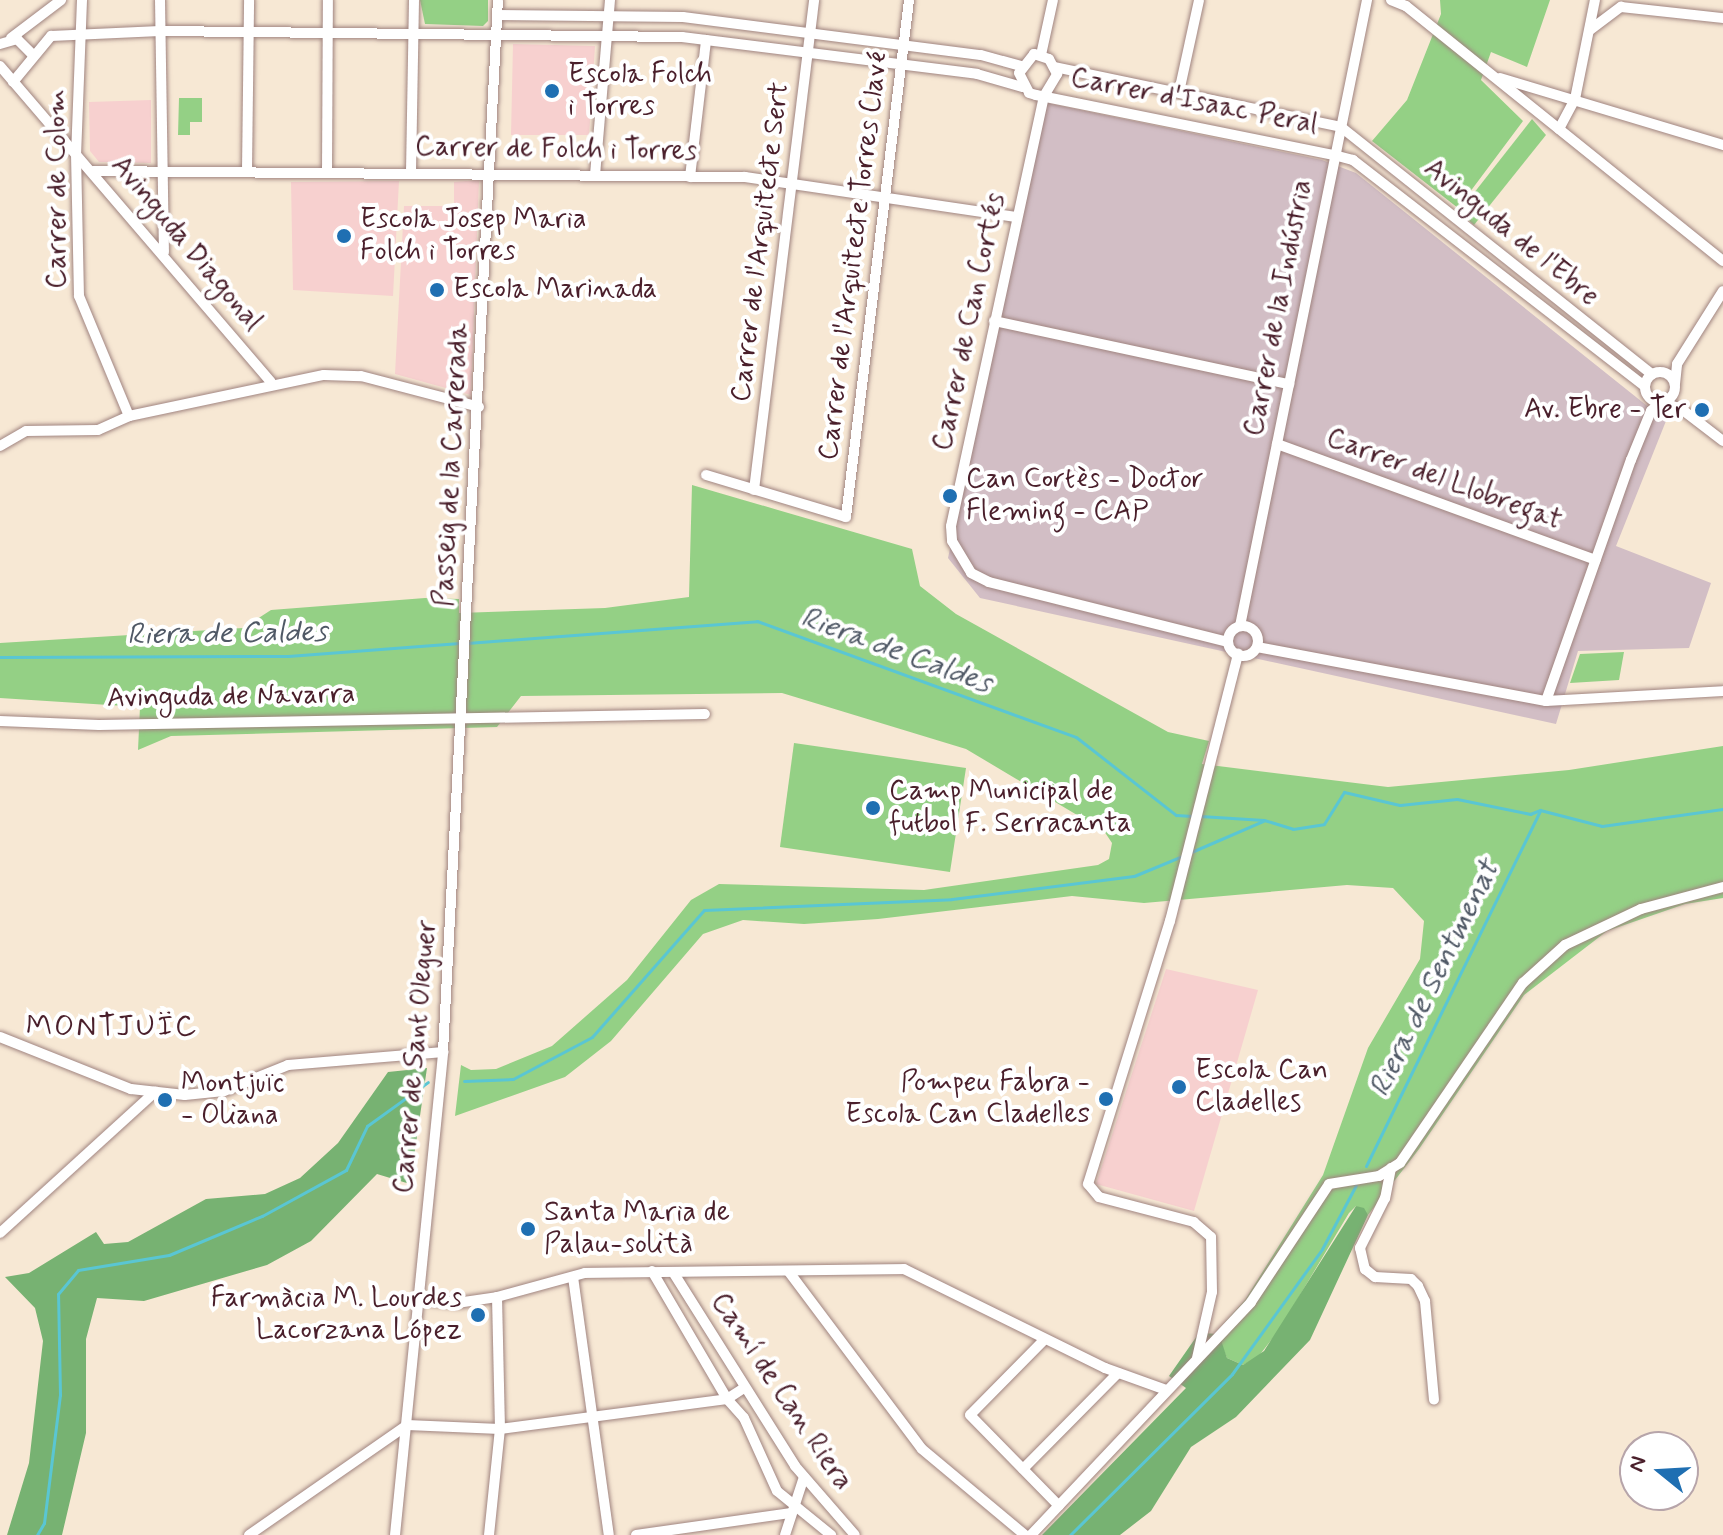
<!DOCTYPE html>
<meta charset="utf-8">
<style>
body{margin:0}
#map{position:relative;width:1723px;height:1535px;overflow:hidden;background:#f7e8d4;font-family:Mynerve,sans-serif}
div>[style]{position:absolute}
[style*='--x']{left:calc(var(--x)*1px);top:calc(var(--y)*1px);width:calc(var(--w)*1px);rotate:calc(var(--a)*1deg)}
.built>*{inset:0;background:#f7d0cf}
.industrial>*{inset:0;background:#d2bec5}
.green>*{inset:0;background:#94d085}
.forest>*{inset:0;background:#77b272}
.stream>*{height:3px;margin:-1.5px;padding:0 1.5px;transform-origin:1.5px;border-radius:1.5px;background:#5ac6d3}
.roads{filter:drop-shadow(0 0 2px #a08480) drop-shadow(0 0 2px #a08480)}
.minor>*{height:10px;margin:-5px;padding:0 5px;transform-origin:5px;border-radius:5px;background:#fff}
.minor>.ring{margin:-5px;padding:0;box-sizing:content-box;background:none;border:10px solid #fff;border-radius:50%}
.dots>*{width:22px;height:22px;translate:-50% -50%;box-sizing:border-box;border:4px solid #fff;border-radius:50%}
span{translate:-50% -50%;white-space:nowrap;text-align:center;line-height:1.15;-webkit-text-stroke:8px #fff;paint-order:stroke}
.poi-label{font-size:28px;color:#4a1f2b}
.left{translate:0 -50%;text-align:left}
.right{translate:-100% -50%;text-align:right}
.street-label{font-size:28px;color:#4a1f2b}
.water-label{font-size:30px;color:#505966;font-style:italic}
.neighbourhood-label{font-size:30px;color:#4a1f2b;letter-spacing:2px}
.north{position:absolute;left:1619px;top:1431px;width:80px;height:80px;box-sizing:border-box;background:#fff;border:2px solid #b7a5aa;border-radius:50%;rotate:288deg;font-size:22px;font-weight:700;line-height:32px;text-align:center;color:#4a1f2b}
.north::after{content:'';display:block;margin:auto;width:28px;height:36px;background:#1f6fb2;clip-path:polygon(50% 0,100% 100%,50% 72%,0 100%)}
</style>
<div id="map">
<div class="built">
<i style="clip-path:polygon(513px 44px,595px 46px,589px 135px,511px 135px)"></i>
<i style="clip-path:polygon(151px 100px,151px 163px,99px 162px,90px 151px,89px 102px)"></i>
<i style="clip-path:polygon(479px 180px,471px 395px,395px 374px,404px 206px,454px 206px,454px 182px)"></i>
<i style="clip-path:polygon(399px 181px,393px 296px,293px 290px,291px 182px)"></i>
<i style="clip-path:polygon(1166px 969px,1258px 990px,1194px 1211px,1096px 1184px)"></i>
</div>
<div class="industrial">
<i style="clip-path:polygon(1047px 103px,1322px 160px,1356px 173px,1666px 421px,1616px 546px,1711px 583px,1689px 648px,1578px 651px,1556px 724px,980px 598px,948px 558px)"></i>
</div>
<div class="green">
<i style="clip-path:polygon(420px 0,488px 0,488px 21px,483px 26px,425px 24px)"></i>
<i style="clip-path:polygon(1440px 0,1550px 0,1527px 67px,1491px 52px,1481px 80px,1523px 121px,1458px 208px,1372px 141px,1407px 100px,1441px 14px)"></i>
<i style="clip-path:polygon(179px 98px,202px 98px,202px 122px,190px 122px,190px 135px,178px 135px)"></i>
<i style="clip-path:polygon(1532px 119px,1546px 135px,1474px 225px,1459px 212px)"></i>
<i style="clip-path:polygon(692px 485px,912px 549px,920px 586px,956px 614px,1168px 732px,1209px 741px,1202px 764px,1388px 787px,1569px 770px,1723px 746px,1723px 898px,1685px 904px,1607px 931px,1524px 995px,1419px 1149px,1368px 1215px,1356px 1206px,1349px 1213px,1279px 1330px,1258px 1357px,1243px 1365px,1227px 1358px,1216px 1332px,1245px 1300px,1323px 1175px,1368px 1048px,1420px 959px,1424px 921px,1393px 888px,1347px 885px,1144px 903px,1072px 896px,878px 919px,804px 924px,743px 920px,703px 934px,611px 1041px,565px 1077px,455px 1116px,461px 1065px,471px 1070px,496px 1069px,552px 1046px,627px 980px,691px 900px,719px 884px,924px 890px,1098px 865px,1109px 859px,1112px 843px,1104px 831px,966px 749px,782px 693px,521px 696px,497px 727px,171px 736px,138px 750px,140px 707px,0 698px,0 643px,243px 628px,271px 610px,425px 598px,459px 599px,459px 613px,605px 608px,689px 597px)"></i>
<i style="clip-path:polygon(1624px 652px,1619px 680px,1570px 683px,1580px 654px)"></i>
<i style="clip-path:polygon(794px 743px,966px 768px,950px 872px,780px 847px)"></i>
</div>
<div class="forest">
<i style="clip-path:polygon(427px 1068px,410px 1184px,377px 1174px,311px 1241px,267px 1265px,144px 1301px,97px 1298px,86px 1339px,86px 1433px,62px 1535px,7px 1535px,29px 1463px,43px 1341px,35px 1308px,5px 1277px,29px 1273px,96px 1232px,104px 1244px,128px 1242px,206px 1199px,265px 1194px,300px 1178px,338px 1143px,388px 1072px)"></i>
<i style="clip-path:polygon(1356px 1206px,1364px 1208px,1368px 1215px,1310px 1340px,1236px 1417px,1191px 1447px,1151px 1511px,1120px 1535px,1042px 1535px,1186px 1388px,1169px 1376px,1199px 1333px,1219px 1334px,1227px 1358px,1243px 1365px,1264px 1351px)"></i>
</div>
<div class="stream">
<i style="--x:467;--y:643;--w:291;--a:-4.3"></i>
<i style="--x:757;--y:621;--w:339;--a:20"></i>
<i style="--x:1076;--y:737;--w:127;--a:38"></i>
<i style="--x:1176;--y:815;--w:16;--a:4"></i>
<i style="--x:0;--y:657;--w:288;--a:-0.2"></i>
<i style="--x:288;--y:656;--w:172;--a:-4.3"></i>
<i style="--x:1200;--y:816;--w:64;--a:3.6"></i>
<i style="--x:1264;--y:820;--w:30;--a:17"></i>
<i style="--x:1293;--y:829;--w:31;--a:-9"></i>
<i style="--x:1324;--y:824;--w:38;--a:-58"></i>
<i style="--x:1344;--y:792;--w:57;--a:13.1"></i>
<i style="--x:1400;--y:805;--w:57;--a:-6"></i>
<i style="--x:1457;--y:799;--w:75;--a:11.6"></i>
<i style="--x:1530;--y:814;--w:11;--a:-22"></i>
<i style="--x:1540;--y:810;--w:64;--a:14.5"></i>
<i style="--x:1602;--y:826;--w:122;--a:-8"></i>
<i style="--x:1189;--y:853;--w:81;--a:-23.4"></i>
<i style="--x:464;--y:1081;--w:49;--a:-2.3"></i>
<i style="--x:513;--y:1079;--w:89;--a:-28"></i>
<i style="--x:592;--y:1037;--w:169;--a:-48.6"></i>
<i style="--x:704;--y:910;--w:248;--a:-2.5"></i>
<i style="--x:952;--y:899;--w:183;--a:-7.2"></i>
<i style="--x:1134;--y:876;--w:52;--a:-22.6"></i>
<i style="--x:1366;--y:1166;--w:395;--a:-63.9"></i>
<i style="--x:37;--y:1535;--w:14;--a:-60"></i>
<i style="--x:44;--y:1523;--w:129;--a:-82.9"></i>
<i style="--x:60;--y:1395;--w:101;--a:-91.1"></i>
<i style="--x:58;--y:1294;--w:31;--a:-50"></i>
<i style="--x:78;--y:1270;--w:92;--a:-9.4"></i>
<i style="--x:169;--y:1255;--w:101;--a:-22.8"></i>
<i style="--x:262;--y:1216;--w:96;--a:-28.7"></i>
<i style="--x:346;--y:1170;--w:49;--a:-64.5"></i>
<i style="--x:367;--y:1126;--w:75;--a:-35.8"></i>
<i style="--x:1070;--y:1535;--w:228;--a:-44.8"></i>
<i style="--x:1232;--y:1374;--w:154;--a:-54.2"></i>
<i style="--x:1322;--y:1249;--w:72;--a:-62"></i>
</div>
<div class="roads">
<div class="minor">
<i style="--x:82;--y:0;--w:154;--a:92.2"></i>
<i style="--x:76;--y:154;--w:142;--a:88.8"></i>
<i style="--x:79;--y:296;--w:130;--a:67.4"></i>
<i style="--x:160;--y:0;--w:252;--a:89.1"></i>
<i style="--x:1391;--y:0;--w:16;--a:22"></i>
<i style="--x:1406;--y:6;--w:407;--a:38.8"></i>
<i style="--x:498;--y:15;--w:185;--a:0.6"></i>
<i style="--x:683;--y:17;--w:300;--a:7.3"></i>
<i style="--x:981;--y:55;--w:41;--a:15.4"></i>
<i style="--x:1590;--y:30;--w:39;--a:-37"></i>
<i style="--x:1621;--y:7;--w:103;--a:6.2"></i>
<i style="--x:11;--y:38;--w:63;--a:-37.2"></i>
<i style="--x:0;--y:44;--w:18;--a:-16"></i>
<i style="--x:17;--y:39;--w:21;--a:45"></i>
<i style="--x:1041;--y:55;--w:56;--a:-77.7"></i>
<i style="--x:0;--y:66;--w:416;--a:49.4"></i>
<i style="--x:1054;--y:67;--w:293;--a:11.8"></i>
<i style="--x:1341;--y:127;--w:397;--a:38.5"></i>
<i style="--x:1500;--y:78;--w:233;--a:16.7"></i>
<i style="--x:13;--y:82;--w:60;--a:-50.4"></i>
<i style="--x:51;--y:36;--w:109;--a:-2.6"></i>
<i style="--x:160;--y:31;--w:522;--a:0.66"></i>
<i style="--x:682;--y:37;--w:297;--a:7.1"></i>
<i style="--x:977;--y:74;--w:47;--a:16.1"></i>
<i style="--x:1179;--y:92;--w:94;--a:-77.7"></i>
<i style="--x:1044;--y:96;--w:26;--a:-59"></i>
<i style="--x:1057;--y:74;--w:17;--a:-118"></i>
<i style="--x:1049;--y:59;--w:16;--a:-162"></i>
<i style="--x:1034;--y:54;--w:24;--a:128"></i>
<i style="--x:1019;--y:73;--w:22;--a:63"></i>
<i style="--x:1029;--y:93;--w:7;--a:16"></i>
<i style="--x:1036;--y:95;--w:304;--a:11.4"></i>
<i style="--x:1334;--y:155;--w:20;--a:15"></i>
<i style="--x:1353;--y:160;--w:368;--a:37.8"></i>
<i style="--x:1044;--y:96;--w:440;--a:102.2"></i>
<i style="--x:951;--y:526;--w:15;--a:86"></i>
<i style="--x:952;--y:541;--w:37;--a:59"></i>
<i style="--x:971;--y:573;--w:20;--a:27"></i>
<i style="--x:989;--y:582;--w:246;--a:14.1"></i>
<i style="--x:1559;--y:129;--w:34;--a:-62"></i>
<i style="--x:1575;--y:99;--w:101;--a:-78.6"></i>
<i style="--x:93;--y:171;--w:652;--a:0.53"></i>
<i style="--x:745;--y:177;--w:274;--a:8.4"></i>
<i style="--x:247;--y:171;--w:171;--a:-89.3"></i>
<i style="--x:327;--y:172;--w:172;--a:-89.7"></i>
<i style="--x:411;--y:172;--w:172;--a:-89"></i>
<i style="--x:595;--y:175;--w:176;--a:-85.1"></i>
<i style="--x:690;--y:177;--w:138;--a:-83.3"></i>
<i style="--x:994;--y:321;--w:302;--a:12.1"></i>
<i class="ring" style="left:1645px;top:372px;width:20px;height:20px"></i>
<i style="--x:1675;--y:384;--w:20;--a:-84"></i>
<i style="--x:1677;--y:364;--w:86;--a:-57.8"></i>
<i style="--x:1664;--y:402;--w:22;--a:24"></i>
<i style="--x:1684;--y:411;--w:49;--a:37.6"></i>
<i style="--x:1277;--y:444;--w:339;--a:20"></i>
<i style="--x:0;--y:446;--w:30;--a:-30"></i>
<i style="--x:26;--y:431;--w:72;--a:-0.8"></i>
<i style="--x:98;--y:430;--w:34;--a:-24"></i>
<i style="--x:129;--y:416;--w:199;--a:-11.9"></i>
<i style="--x:324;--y:375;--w:37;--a:2"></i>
<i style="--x:361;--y:376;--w:122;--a:14.7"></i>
<i style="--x:706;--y:475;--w:146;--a:16.7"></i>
<i style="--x:846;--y:517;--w:521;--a:-83.05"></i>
<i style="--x:754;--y:490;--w:494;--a:-83"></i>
<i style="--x:1240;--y:626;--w:639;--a:-78.53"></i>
<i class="ring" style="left:1228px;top:626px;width:20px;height:20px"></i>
<i style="--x:1257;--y:647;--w:294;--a:10.6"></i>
<i style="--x:1546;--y:701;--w:177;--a:-3.2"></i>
<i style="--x:1546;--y:701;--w:256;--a:-70.6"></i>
<i style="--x:1631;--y:460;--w:53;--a:-67.8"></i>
<i style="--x:1651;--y:411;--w:11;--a:-45"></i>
<i style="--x:0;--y:721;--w:99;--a:2.3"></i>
<i style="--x:99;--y:725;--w:606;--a:-1.04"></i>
<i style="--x:0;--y:1037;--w:141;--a:21.7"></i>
<i style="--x:131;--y:1089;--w:54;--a:6.3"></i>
<i style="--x:185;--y:1095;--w:39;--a:-6"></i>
<i style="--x:224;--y:1091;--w:69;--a:-22.1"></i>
<i style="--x:288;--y:1065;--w:156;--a:-4.8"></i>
<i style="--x:1391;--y:1168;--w:31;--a:101"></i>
<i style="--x:1385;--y:1198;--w:56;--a:116.6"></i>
<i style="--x:1360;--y:1248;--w:22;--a:77"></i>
<i style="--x:1365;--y:1269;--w:13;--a:39"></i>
<i style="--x:1375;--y:1277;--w:36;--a:3"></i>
<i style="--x:1411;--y:1279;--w:10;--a:45"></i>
<i style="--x:1418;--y:1286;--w:17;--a:65"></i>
<i style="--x:1425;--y:1301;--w:99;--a:84.8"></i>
<i style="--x:0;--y:1233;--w:210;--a:-42.3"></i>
<i style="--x:652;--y:1271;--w:148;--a:59.6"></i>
<i style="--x:727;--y:1399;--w:25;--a:48"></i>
<i style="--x:744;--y:1418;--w:80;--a:65.7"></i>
<i style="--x:777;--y:1491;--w:70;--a:39.2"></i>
<i style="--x:673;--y:1272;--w:229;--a:57.8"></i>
<i style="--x:795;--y:1466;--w:91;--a:49"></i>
<i style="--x:789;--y:1272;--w:221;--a:53.1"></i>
<i style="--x:922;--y:1449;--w:134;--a:39.9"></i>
<i style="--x:573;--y:1277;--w:260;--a:82.1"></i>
<i style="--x:419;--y:1299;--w:38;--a:6"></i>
<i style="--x:457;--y:1303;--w:40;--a:-8.5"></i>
<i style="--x:497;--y:1297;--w:91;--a:-15.3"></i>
<i style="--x:585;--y:1273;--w:319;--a:-0.7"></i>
<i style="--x:904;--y:1269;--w:224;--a:26.2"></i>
<i style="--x:1105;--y:1368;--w:65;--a:19.8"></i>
<i style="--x:1044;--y:1340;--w:105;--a:134.6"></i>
<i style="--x:970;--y:1415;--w:127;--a:45.6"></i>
<i style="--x:1197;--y:1358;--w:68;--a:-77.2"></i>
<i style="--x:1212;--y:1292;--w:55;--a:-91"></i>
<i style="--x:1211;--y:1237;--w:23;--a:-139"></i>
<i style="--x:1194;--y:1222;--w:98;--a:-165.3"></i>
<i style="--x:1099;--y:1197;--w:17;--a:-130"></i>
<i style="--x:1088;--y:1184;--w:275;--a:-72.7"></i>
<i style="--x:1170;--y:921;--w:276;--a:-75.7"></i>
<i style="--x:407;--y:1425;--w:93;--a:2.5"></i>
<i style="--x:500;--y:1429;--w:229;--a:-7.5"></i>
<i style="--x:727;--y:1399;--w:20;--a:-33"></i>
<i style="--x:1023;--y:1469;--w:135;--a:-45.3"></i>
<i style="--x:249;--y:1535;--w:193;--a:-34.8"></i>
<i style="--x:395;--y:1535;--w:485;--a:-84.3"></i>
<i style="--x:443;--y:1052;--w:1053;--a:-87.01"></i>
<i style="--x:489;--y:1535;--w:107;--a:-84.1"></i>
<i style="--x:500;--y:1429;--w:132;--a:-91.3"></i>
<i style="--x:636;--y:1535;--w:157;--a:-8.1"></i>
<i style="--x:785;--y:1535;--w:61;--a:-71.9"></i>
<i style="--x:1031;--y:1535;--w:320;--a:-46.6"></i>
<i style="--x:1251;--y:1302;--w:141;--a:-56.5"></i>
<i style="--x:1329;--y:1184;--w:51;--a:-9.1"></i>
<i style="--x:1379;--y:1176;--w:25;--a:-32"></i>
<i style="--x:1400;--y:1163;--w:218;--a:-55.7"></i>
<i style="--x:1523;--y:983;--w:57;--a:-42.1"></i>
<i style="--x:1565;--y:945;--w:84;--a:-25.3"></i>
<i style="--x:1641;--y:909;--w:85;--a:-15"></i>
</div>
</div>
<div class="dots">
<i style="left:552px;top:91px;background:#1f6fb2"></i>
<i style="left:344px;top:236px;background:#1f6fb2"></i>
<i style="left:437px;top:290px;background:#1f6fb2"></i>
<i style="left:1702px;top:410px;background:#1f6fb2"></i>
<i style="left:950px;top:496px;background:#1f6fb2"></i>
<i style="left:873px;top:808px;background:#1f6fb2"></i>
<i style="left:1179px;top:1087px;background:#1f6fb2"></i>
<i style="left:1106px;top:1099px;background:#1f6fb2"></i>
<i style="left:165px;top:1100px;background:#1f6fb2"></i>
<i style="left:528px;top:1229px;background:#1f6fb2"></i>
<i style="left:478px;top:1315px;background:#1f6fb2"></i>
</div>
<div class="poi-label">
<span class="left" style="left:568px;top:91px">Escola Folch<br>i Torres</span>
<span class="left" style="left:360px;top:236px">Escola Josep Maria<br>Folch i Torres</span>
<span class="left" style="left:453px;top:290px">Escola Marinada</span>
<span class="right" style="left:1686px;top:410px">Av. Ebre - Ter</span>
<span class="left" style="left:966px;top:496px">Can Cortès - Doctor<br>Fleming - CAP</span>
<span class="left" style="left:889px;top:808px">Camp Municipal de<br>futbol F. Serracanta</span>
<span class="left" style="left:1195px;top:1087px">Escola Can<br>Cladelles</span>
<span class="right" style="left:1090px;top:1099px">Pompeu Fabra -<br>Escola Can Cladelles</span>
<span class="left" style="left:181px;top:1100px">Montjuïc<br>- Oliana</span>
<span class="left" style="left:544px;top:1229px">Santa Maria de<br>Palau-solità</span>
<span class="right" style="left:462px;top:1315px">Farmàcia M. Lourdes<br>Lacorzana López</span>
</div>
<div class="street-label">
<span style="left:1194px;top:102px;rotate:11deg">Carrer d'Isaac Peral</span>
<span style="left:556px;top:150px;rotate:1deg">Carrer de Folch i Torres</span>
<span style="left:58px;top:189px;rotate:-90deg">Carrer de Colom</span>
<span style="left:1511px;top:233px;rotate:39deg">Avinguda de l'Ebre</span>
<span style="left:761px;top:242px;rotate:-83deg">Carrer de l'Arquitecte Sert</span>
<span style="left:186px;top:244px;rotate:50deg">Avinguda Diagonal</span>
<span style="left:854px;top:256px;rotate:-83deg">Carrer de l'Arquitecte Torres Clavé</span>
<span style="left:1279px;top:308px;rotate:-79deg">Carrer de la Indústria</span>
<span style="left:970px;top:322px;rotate:-78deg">Carrer de Can Cortés</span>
<span style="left:452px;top:465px;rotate:-87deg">Passeig de la Carrerada</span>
<span style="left:1444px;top:480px;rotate:20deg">Carrer del Llobregat</span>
<span style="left:231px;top:697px;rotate:-1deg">Avinguda de Navarra</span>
<span style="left:416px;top:1057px;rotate:-85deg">Carrer de Sant Oleguer</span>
<span style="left:781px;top:1392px;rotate:56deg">Camí de Can Riera</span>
</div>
<div class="water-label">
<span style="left:227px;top:634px;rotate:-1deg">Riera de Caldes</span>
<span style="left:896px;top:651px;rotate:20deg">Riera de Caldes</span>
<span style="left:1435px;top:979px;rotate:-64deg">Riera de Sentmenat</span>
</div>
<div class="neighbourhood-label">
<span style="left:112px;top:1027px">MONTJUÏC</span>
</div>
<div class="north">N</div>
</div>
